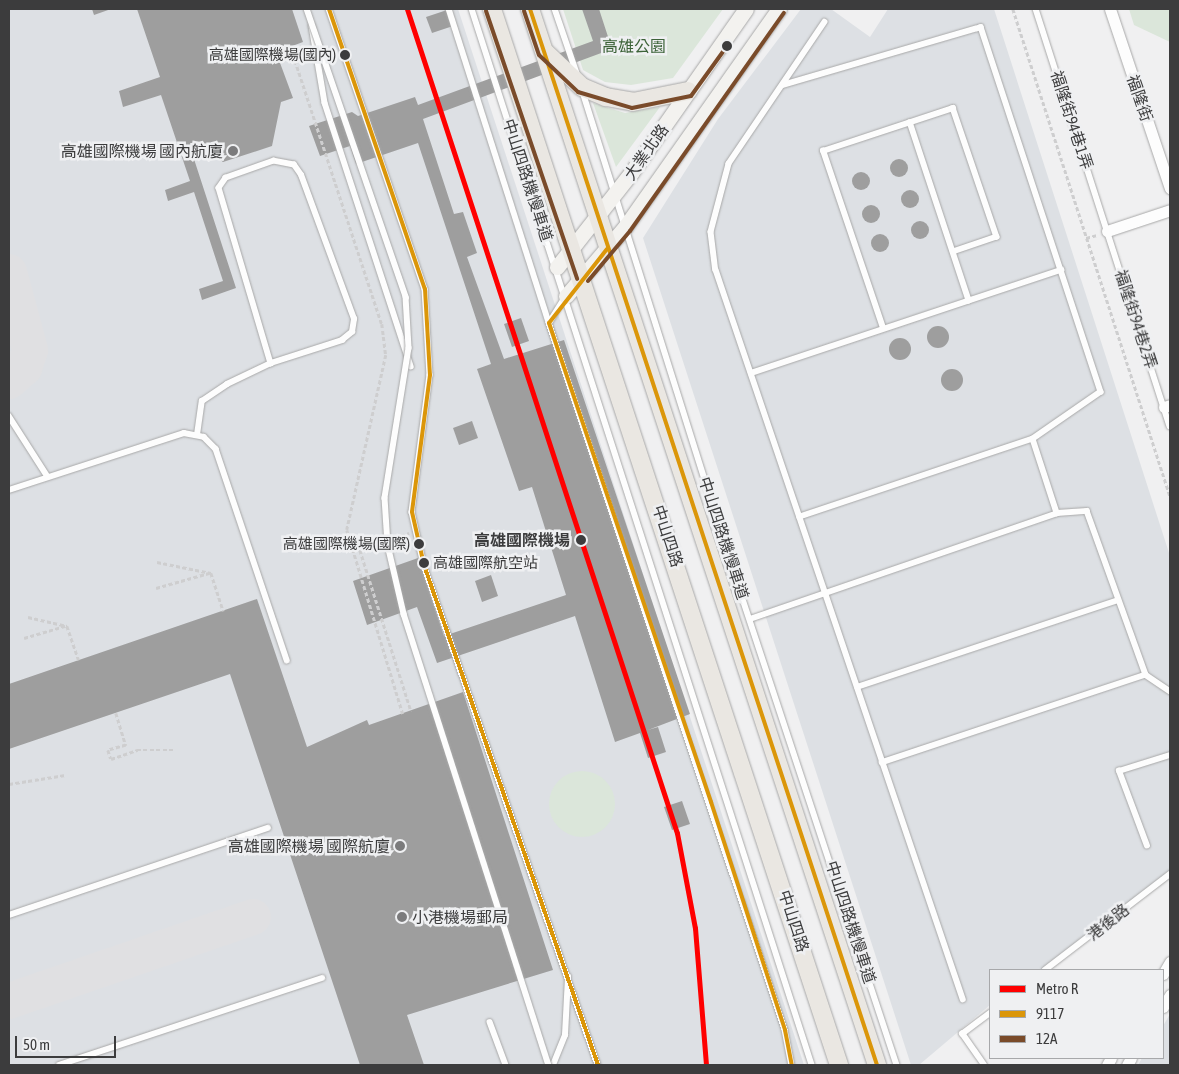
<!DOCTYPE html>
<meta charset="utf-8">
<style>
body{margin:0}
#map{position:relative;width:1179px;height:1074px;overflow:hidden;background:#f0f0f1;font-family:"Asap Condensed","Noto Sans TC",sans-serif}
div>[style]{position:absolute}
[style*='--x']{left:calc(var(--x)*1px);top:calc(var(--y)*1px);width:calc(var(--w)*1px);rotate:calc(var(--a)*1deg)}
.built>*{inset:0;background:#dde0e4}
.green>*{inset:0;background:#dbe6da}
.round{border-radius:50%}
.taxiway>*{height:36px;margin:-18px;padding:0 18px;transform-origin:18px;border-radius:18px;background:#e0e0e2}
.building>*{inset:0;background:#9e9e9e}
.path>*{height:2.5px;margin-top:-1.25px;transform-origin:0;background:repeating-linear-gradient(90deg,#cececf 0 4px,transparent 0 6.5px)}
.roads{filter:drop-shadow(0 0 1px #a8a8a8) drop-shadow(0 0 1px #a8a8a8)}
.lane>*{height:5.5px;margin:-2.75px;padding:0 2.75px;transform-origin:2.75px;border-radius:2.75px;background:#fdfdfd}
.street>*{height:11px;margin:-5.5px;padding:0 5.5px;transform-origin:5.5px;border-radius:5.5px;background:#fdfdfd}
.secondary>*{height:15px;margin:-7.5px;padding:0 7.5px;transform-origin:7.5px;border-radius:7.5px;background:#f3f2ef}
.primary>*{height:18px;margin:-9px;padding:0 9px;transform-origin:9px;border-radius:9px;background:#eae7e2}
.bridges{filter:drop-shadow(0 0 1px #a8a8a8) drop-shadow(0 0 1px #a8a8a8)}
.lane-bridge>*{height:5.5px;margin:-2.75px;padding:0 2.75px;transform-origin:2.75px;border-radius:2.75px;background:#fdfdfd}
.bus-1>*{height:4px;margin:-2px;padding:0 2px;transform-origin:2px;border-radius:2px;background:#db9609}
.bus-2>*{height:4px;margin:-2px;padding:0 2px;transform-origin:2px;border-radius:2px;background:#7a4b2a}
.metro-1>*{height:5px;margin:-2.5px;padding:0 2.5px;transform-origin:2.5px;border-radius:2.5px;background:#f00}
.dots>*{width:14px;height:14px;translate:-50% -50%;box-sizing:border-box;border:2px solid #eff0f2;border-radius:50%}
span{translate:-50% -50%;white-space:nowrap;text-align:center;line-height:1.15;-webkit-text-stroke:5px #eff0f2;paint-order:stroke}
.bus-label{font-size:15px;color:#3c3c3d}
.right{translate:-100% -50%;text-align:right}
.left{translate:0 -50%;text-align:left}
.park-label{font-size:16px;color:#3d6339}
.street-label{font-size:16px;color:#3c3c3d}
.poi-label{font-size:16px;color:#3c3c3d}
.stop-label{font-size:16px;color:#3c3c3d;font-weight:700}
.frame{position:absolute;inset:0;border:10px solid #3c3c3d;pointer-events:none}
.legend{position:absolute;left:989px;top:969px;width:175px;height:90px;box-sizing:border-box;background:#eff0f2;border:1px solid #a7a8aa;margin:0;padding:6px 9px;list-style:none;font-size:15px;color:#3c3c3d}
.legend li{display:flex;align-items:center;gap:10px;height:25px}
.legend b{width:25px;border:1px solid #a7a8aa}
.scale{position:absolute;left:15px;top:1036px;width:101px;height:22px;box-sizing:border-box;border:2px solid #3c3c3d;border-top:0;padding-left:6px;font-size:15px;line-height:18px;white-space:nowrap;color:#3c3c3d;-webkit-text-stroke:4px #eff0f2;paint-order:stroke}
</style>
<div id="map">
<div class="built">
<i style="clip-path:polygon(9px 9px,458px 9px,804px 1065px,9px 1065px)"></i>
<i style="clip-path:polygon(801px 9px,831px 9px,870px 37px,888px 9px,994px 9px,1170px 556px,1170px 878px,1112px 915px,1043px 970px,990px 970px,990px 1005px,919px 1065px,911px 1065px,643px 238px,718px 119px)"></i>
<i style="clip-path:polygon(1170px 1014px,1170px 1065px,1138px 1065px,1142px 1058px,1163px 1058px,1163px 1026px)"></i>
</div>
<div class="green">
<i style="clip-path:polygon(563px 9px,723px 9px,673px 78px,631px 85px,605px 82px,583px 70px)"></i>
<i style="clip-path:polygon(1129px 9px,1170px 9px,1170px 42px,1134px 25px)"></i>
<i style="clip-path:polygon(593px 103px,625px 113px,660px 107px,616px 167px)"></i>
<i class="round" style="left:549px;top:771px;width:66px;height:66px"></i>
</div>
<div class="taxiway">
<i style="--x:9;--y:272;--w:81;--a:74.9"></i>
<i style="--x:30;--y:350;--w:19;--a:108"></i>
<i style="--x:24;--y:368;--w:20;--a:139"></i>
<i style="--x:9;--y:1001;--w:258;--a:-19"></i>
</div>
<div class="building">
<i style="clip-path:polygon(92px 9px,111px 9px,94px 15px)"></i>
<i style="clip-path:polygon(137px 9px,292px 9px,303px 42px,276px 52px,293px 98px,281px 102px,272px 146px,223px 162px,201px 145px,193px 156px,236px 288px,202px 300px,199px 289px,223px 281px,194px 192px,168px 201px,165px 190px,190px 181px,161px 95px,123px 107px,119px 91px,160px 77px)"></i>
<i style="clip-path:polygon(582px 9px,599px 9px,612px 49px,423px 119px,454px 214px,463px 212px,477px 253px,467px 257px,504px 359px,564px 340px,690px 714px,648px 730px,658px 727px,666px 752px,648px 758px,640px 733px,615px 742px,575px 616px,437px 663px,417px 607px,367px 625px,353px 581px,418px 558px,444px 636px,566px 595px,532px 487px,519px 491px,477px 369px,491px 364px,418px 143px,356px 164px,350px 146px,320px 156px,309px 126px,352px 112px,358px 116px,415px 97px,418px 105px,593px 41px)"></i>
<i style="clip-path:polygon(447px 10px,453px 26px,432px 33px,426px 17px)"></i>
<i class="round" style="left:890px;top:159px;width:18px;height:18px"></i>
<i class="round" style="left:852px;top:172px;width:18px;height:18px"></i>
<i class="round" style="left:901px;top:190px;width:18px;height:18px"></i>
<i class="round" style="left:862px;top:205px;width:18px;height:18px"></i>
<i class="round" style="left:911px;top:221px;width:18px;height:18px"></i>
<i class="round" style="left:871px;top:234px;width:18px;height:18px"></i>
<i style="clip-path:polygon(521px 318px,529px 341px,512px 347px,504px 324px)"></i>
<i class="round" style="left:927px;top:326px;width:22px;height:22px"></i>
<i class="round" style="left:889px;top:338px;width:22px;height:22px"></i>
<i class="round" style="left:941px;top:369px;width:22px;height:22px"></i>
<i style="clip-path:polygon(472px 421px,478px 438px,459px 445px,453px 428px)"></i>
<i style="clip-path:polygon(491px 575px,498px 596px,482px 602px,475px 581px)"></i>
<i style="clip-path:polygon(257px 599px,307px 747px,367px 720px,369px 725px,463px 692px,553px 970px,407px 1015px,424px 1065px,360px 1065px,230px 674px,9px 749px,9px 684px)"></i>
<i style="clip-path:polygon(682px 801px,690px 824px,672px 830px,664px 807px)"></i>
</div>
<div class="path">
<i style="--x:1013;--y:9;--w:512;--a:72.13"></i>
<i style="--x:291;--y:48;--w:291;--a:71.8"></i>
<i style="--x:382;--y:324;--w:31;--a:83"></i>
<i style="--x:386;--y:355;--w:179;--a:102.6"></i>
<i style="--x:347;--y:530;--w:192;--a:73.1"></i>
<i style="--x:1086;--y:238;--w:11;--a:-15"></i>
<i style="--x:395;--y:538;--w:15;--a:-20"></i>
<i style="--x:378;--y:544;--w:19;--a:162"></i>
<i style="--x:360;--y:550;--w:169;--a:72.4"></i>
<i style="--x:157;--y:562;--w:55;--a:11.5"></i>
<i style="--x:211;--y:573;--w:40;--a:72"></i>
<i style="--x:156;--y:588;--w:55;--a:-15.8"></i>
<i style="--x:28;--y:617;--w:40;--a:13"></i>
<i style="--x:67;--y:626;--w:36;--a:71"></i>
<i style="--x:24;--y:638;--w:43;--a:-16.3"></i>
<i style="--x:116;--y:713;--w:34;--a:73"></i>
<i style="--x:126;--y:745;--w:19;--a:164"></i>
<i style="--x:108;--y:750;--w:9;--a:72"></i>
<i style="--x:111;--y:759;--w:28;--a:-19"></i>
<i style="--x:137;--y:750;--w:37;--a:0"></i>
<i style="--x:9;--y:784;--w:57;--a:-9.1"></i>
</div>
<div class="roads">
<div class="lane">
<i style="--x:329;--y:9;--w:296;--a:71.1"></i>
<i style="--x:425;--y:289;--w:86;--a:86.7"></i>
<i style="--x:430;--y:375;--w:138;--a:97.5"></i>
<i style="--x:412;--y:512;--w:54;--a:77.2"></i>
<i style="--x:424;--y:565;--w:529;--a:70.81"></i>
<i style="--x:449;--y:9;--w:330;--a:72.3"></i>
<i style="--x:549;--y:323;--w:745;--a:71.54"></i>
<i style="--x:785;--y:1030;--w:36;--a:79"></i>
<i style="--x:472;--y:9;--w:1109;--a:72.15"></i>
<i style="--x:555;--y:9;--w:71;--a:71.1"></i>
<i style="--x:1036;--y:9;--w:438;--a:72.2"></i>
<i style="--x:825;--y:22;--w:171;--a:124.1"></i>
<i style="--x:729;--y:164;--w:70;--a:104.8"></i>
<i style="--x:711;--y:232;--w:38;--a:83"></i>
<i style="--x:716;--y:270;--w:770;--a:71.28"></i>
<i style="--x:312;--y:26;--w:78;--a:80.4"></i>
<i style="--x:325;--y:103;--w:277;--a:71.9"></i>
<i style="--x:783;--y:85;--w:206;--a:-16.3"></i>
<i style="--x:981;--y:27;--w:384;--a:71.8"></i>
<i style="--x:1101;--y:392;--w:83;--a:145.3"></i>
<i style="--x:1033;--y:439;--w:246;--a:161.5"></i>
<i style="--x:583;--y:92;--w:506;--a:72.53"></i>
<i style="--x:735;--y:575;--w:516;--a:71.71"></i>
<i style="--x:910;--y:122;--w:188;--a:71.7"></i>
<i style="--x:549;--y:323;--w:31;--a:-58"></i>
<i style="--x:883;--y:328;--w:187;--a:-108.7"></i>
<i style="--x:823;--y:151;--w:137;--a:-18.3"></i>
<i style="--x:953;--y:108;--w:136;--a:71.2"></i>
<i style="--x:997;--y:237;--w:46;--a:161.2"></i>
<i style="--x:751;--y:373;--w:327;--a:-18.4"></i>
<i style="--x:9;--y:416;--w:72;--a:57.4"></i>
<i style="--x:197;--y:435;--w:34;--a:-82"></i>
<i style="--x:202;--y:401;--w:30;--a:-34"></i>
<i style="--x:227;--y:384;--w:49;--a:-25.5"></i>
<i style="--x:271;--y:363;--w:75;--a:-17.9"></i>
<i style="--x:342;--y:340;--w:13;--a:-39"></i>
<i style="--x:352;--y:332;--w:13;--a:-81"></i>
<i style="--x:354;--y:319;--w:153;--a:-110.2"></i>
<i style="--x:301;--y:175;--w:12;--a:-125"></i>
<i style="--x:294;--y:165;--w:20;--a:-169"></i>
<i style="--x:274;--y:161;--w:51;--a:160.5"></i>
<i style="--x:226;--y:178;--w:12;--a:125"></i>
<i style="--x:219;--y:188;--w:183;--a:73.5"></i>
<i style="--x:1033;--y:439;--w:78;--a:72"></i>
<i style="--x:9;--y:490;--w:184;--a:-18"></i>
<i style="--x:184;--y:433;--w:20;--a:11"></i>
<i style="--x:204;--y:437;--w:17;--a:45"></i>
<i style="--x:216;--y:449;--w:223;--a:71.4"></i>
<i style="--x:750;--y:619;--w:325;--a:-19"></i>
<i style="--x:1057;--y:513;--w:30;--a:-4"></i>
<i style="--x:1087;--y:511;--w:174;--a:70.2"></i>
<i style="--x:1146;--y:675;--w:278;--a:161.6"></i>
<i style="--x:1146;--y:675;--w:29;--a:34"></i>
<i style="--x:857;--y:687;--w:275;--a:-18.4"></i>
<i style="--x:1147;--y:846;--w:80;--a:-110.5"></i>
<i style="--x:1119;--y:771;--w:53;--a:-17.4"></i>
<i style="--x:9;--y:915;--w:273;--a:-18.6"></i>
<i style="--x:1045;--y:970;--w:158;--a:-37.5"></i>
<i style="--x:490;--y:1022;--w:46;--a:69.6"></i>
<i style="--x:59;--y:1065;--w:277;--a:-18.3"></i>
<i style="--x:553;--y:1065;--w:32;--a:-68"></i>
<i style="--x:565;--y:1035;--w:58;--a:-87"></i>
<i style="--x:984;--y:1065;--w:38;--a:-125"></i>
<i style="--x:962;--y:1034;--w:35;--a:-37"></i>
</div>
<div class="street">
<i style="--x:1110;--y:9;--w:189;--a:71.5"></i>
<i style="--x:1107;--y:231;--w:66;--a:-18.4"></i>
<i style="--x:1164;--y:407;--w:6;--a:-18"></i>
<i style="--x:1163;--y:974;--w:14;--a:-60"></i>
<i style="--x:1163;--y:1007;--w:14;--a:-60"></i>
<i style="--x:1107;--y:1065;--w:8;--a:-60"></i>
<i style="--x:1127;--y:1065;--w:8;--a:-60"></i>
</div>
<div class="secondary">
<i style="--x:557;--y:267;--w:120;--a:-51.8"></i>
<i style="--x:631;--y:173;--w:200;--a:-55"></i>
<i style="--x:566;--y:296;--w:91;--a:-49.5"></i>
<i style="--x:625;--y:227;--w:267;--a:-54.8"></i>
</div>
<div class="primary">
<i style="--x:492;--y:9;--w:1112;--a:71.81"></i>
<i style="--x:530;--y:9;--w:1112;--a:71.81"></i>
<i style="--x:546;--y:53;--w:50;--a:43.4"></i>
<i style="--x:582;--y:87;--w:26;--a:23"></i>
<i style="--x:606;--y:97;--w:27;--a:10"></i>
<i style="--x:633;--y:102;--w:56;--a:-11.3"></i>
</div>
</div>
<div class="bridges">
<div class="lane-bridge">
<i style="--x:307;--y:9;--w:305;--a:71"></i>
<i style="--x:406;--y:297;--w:51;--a:86.6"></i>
<i style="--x:409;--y:348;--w:152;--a:99.1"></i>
<i style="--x:385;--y:498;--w:47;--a:86.3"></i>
<i style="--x:388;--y:545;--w:71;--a:76.9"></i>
<i style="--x:404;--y:614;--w:474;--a:72.2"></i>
</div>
</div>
<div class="bus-1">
<i style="--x:329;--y:9;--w:296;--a:71.1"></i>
<i style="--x:425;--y:289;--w:86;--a:86.7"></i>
<i style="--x:430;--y:375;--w:138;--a:97.5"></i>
<i style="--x:412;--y:512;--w:54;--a:77.2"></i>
<i style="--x:424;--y:565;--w:529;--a:70.81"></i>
<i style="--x:530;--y:9;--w:1112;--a:71.81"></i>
<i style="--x:607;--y:249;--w:94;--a:128.1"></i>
<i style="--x:549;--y:323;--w:506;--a:71.31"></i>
<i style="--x:711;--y:802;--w:240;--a:72"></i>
<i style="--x:785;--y:1030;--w:36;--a:79"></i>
</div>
<div class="bus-2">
<i style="--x:486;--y:11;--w:283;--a:71.2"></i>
<i style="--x:524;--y:11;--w:46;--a:71.2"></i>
<i style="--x:539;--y:55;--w:54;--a:43.5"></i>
<i style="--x:578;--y:92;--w:56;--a:16.5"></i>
<i style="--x:632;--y:108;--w:60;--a:-11.5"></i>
<i style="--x:691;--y:96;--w:62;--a:-54.2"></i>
<i style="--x:588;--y:281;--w:65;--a:-50"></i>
<i style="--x:630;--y:231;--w:267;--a:-54.8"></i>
</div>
<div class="metro-1">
<i style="--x:407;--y:9;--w:867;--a:71.86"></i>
<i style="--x:677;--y:833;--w:97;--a:79.3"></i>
<i style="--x:695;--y:928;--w:137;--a:85.4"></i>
</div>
<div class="dots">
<i style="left:727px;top:46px;background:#3c3c3d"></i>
<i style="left:345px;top:55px;background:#3c3c3d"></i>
<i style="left:233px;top:151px;background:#7b7b7c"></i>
<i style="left:581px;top:540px;background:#3c3c3d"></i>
<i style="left:419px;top:544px;background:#3c3c3d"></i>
<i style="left:424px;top:563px;background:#3c3c3d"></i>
<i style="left:400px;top:846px;background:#7b7b7c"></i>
<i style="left:402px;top:917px;background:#7b7b7c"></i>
</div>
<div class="bus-label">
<span class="right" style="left:336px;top:55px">高雄國際機場(國內)</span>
<span class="right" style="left:410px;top:544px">高雄國際機場(國際)</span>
<span class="left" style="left:433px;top:563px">高雄國際航空站</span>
</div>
<div class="park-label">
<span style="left:634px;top:46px">高雄公園</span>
</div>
<div class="street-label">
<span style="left:1140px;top:98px;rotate:71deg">福隆街</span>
<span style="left:1072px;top:120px;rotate:72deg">福隆街94巷1弄</span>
<span style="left:646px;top:152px;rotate:-55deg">大業北路</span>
<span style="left:528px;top:180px;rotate:72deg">中山四路機慢車道</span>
<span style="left:1136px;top:319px;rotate:72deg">福隆街94巷2弄</span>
<span style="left:668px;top:536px;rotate:72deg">中山四路</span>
<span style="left:724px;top:538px;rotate:72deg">中山四路機慢車道</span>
<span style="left:794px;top:921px;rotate:72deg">中山四路</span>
<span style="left:851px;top:922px;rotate:72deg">中山四路機慢車道</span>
<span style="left:1108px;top:922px;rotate:-38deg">港後路</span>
</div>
<div class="poi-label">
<span class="right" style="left:223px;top:151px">高雄國際機場 國內航廈</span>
<span class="right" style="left:390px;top:846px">高雄國際機場 國際航廈</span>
<span class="left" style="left:412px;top:917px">小港機場郵局</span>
</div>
<div class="stop-label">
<span class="right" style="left:570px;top:540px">高雄國際機場</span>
</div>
<div class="frame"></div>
<ul class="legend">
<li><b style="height:6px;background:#f00"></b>Metro R</li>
<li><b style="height:6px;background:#db9609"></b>9117</li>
<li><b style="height:6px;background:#7a4b2a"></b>12A</li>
</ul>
<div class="scale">50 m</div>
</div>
